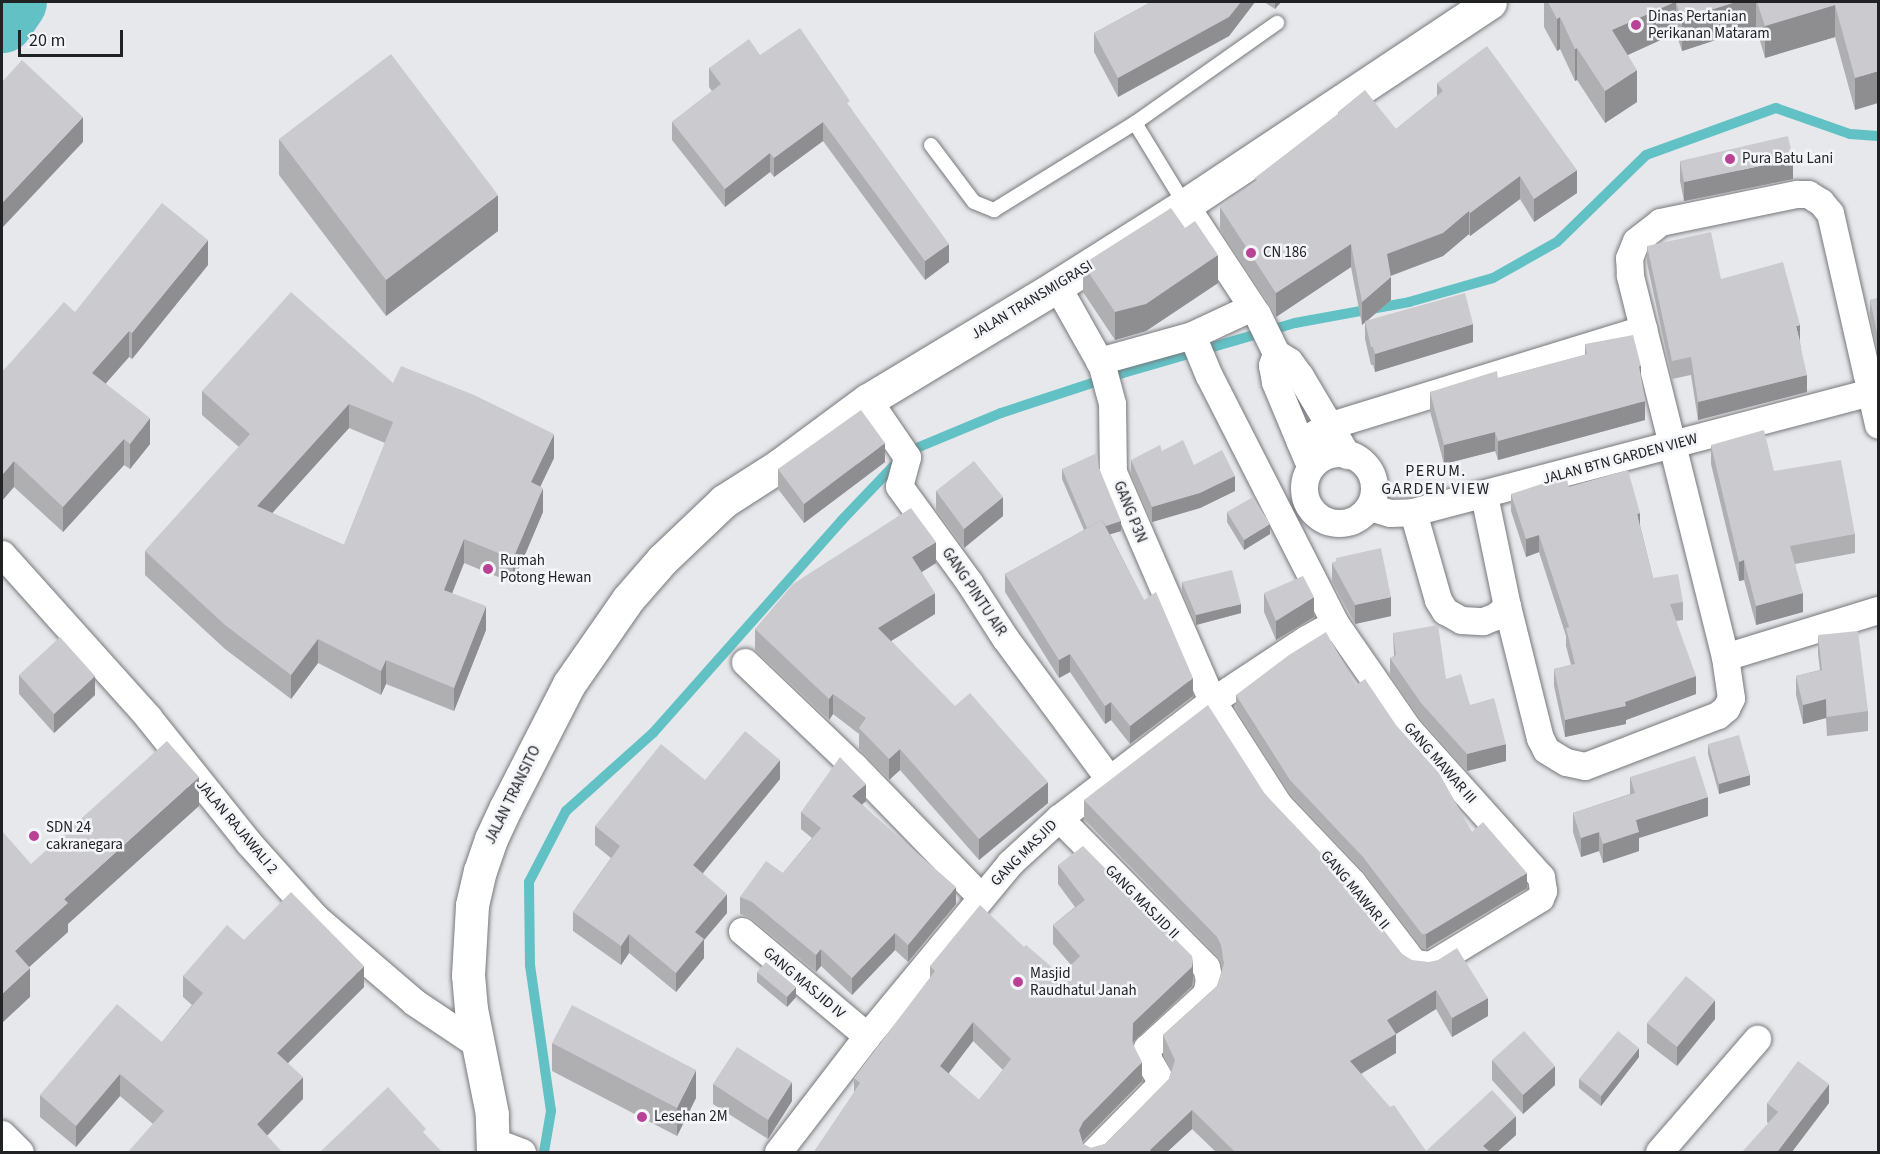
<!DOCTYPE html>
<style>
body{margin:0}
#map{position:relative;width:1880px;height:1154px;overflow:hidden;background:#e7e8ec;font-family:"Source Sans 3",sans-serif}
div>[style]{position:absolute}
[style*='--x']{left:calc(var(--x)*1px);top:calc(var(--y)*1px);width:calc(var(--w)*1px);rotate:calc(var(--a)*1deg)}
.stream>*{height:10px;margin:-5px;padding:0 5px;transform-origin:5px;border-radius:5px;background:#62c1c4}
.river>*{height:63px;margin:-31.5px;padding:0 31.5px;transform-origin:31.5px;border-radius:31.5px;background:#62c1c4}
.roads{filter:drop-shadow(0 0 2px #77787c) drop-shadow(0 0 2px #77787c)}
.service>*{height:14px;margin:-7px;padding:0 7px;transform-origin:7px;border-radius:7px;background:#fff}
.minor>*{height:27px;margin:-13.5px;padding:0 13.5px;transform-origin:13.5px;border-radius:13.5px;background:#fff}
.minor>.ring{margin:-13.5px;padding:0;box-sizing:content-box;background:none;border:27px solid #fff;border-radius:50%}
.tertiary>*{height:33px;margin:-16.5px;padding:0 16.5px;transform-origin:16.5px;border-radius:16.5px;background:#fff}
.wall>*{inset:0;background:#afafb2}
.shaded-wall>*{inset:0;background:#8e8e91}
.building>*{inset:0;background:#cbcbcf}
.dots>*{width:16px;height:16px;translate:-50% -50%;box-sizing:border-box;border:3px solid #f4f5f9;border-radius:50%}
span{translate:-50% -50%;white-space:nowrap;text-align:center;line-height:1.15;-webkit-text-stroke:5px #f4f5f9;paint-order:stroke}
.poi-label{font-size:15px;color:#212223}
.left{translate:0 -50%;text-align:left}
.street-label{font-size:15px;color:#212223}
.neighbourhood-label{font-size:16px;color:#212223;letter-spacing:1.5px}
.frame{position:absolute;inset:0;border:3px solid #212223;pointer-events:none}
.scale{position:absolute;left:18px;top:30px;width:105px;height:27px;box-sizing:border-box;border:3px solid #212223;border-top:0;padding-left:8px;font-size:18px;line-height:21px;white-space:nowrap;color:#212223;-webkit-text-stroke:4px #f4f5f9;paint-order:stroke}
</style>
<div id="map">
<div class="stream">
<i style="--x:544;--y:1152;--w:42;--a:-80.3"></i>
<i style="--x:551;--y:1111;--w:148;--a:-98.2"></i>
<i style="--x:530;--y:965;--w:83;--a:-90.7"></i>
<i style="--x:529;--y:882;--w:80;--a:-62.5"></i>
<i style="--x:566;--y:811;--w:117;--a:-41.9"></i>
<i style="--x:653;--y:733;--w:285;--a:-48.4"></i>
<i style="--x:842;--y:520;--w:94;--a:-46.3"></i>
<i style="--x:907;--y:452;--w:102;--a:-22.5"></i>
<i style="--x:1001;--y:413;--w:128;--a:-18.2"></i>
<i style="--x:1123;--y:373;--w:179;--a:-16.2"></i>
<i style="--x:1295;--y:323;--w:116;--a:-10.4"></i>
<i style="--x:1409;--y:302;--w:87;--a:-15.9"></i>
<i style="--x:1493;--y:278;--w:73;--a:-29.4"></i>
<i style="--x:1557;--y:242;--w:124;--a:-44.3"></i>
<i style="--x:1646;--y:155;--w:138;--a:-19.9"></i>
<i style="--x:1776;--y:108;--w:78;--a:19.4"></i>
<i style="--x:1850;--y:134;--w:28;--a:4"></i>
</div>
<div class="river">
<i style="--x:2;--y:21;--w:23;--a:-56"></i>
</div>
<div class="roads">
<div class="service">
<i style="--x:1135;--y:123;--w:174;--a:-35.2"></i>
<i style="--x:931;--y:145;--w:71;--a:53"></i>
<i style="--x:974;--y:202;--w:22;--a:22"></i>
<i style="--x:994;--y:210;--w:166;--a:-31.7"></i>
<i style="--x:1135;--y:123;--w:96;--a:58.6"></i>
</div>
<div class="minor">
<i style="--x:1185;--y:205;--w:131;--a:56.6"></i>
<i style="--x:1257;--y:314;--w:43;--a:64"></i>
<i style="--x:1276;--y:353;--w:15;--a:32"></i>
<i style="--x:1289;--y:361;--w:19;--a:54"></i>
<i style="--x:1300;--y:376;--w:92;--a:59.3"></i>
<i style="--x:1057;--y:286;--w:92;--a:60.6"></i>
<i style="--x:1102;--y:366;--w:39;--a:75"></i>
<i style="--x:1112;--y:404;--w:68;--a:89.2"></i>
<i style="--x:1113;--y:472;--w:249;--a:66.6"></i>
<i style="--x:1212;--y:701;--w:122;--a:57.3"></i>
<i style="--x:1278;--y:804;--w:108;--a:46.5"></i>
<i style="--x:1352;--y:882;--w:102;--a:52.6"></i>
<i style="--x:1414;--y:963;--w:16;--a:7"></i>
<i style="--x:1430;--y:965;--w:129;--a:-31.3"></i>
<i style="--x:1540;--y:898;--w:8;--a:-67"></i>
<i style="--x:1543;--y:891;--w:14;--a:-98"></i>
<i style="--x:1541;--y:877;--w:198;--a:-131.9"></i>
<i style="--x:1409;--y:730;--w:130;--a:-124.7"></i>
<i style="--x:1335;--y:623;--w:277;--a:-117"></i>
<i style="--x:1209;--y:376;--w:44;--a:-112.5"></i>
<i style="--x:1276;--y:353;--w:13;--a:108"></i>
<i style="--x:1272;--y:365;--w:17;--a:80"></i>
<i style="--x:1275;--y:382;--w:83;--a:67.4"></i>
<i style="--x:1099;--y:361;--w:97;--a:-15.6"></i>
<i style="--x:1192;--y:335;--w:66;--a:-25"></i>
<i style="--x:868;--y:400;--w:69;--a:55.6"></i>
<i style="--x:907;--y:457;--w:30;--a:105"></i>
<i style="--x:899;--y:486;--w:119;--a:53.9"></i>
<i style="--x:969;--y:582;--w:67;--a:57.3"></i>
<i style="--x:1005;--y:638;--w:175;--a:53.6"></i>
<i style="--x:1300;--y:442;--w:32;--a:-30"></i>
<i style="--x:1328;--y:426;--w:330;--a:-17.1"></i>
<i class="ring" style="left:1304px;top:453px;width:43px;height:43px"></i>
<i style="--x:1484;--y:495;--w:113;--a:78.3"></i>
<i style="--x:1507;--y:606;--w:136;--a:76"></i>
<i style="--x:1540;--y:738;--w:13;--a:63"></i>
<i style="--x:1546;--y:750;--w:23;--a:31"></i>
<i style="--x:1566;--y:762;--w:19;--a:12"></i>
<i style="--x:1585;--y:766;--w:142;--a:-21"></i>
<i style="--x:1718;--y:715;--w:11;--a:-41"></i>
<i style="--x:1726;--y:708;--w:11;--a:-63"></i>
<i style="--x:1731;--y:698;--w:41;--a:-98.3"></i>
<i style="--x:1725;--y:657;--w:394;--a:-104"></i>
<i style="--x:1630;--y:275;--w:17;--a:-93"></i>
<i style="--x:1629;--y:258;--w:18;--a:-68"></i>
<i style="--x:1636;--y:241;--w:31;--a:-38"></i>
<i style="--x:1660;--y:222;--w:140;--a:-11.6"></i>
<i style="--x:1797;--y:194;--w:11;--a:0"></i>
<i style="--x:1808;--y:194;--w:15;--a:32"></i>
<i style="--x:1821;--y:202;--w:14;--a:51"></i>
<i style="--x:1830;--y:213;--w:217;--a:77.2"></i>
<i style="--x:1369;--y:507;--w:22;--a:16"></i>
<i style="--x:1390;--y:513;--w:23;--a:-2"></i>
<i style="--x:1413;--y:512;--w:481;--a:-14.7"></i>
<i style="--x:1413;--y:512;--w:91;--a:74.1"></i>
<i style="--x:1438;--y:600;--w:13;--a:58"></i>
<i style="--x:1445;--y:611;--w:18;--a:29"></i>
<i style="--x:1461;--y:620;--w:22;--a:3"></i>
<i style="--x:1483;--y:621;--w:14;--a:-21"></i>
<i style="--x:1496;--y:616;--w:15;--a:-42"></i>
<i style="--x:2;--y:554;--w:219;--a:48.1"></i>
<i style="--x:148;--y:717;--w:160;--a:51.3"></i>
<i style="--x:248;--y:842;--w:101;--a:48.2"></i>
<i style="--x:315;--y:917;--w:130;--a:40.6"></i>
<i style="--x:414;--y:1002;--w:76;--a:33.7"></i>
<i style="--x:1725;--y:657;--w:160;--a:-17.1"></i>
<i style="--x:745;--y:662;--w:151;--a:43.7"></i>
<i style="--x:854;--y:766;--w:182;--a:45.9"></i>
<i style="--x:1059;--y:818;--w:209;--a:45.4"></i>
<i style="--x:1206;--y:967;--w:13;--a:77"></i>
<i style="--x:1209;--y:980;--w:14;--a:102"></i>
<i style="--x:1206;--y:994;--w:80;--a:137.5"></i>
<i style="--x:1147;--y:1048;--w:11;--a:85"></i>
<i style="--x:1148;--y:1059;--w:22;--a:60"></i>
<i style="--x:1159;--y:1078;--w:9;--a:96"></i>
<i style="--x:1158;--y:1087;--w:91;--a:134.6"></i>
<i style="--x:742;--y:931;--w:163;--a:40"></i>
<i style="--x:2;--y:1134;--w:25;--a:45"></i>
<i style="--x:493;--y:1141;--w:31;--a:21"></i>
<i style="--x:778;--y:1152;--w:146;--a:-52.5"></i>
<i style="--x:867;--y:1036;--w:224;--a:-50.4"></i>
<i style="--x:1010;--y:863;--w:67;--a:-42.6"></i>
<i style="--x:1059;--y:818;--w:193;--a:-37.4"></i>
<i style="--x:1212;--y:701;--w:113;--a:-33.4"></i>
<i style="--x:1306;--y:639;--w:33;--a:-29"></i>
<i style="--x:1659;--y:1152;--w:150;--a:-49.1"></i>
</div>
<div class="tertiary">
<i style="--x:493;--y:1152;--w:38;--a:-92"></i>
<i style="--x:492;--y:1114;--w:107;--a:-101.3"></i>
<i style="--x:471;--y:1009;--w:34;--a:-95"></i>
<i style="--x:468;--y:975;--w:70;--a:-86.7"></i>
<i style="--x:472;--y:905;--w:35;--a:-77"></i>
<i style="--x:480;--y:871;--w:34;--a:-71"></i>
<i style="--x:491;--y:839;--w:35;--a:-65"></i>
<i style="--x:506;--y:807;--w:138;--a:-62.9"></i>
<i style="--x:569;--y:684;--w:103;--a:-55.2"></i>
<i style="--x:628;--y:599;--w:52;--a:-48.9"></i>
<i style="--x:662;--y:560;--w:86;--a:-43.6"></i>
<i style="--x:724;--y:501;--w:67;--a:-32.7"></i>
<i style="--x:780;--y:465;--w:109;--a:-36.5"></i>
<i style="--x:868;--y:400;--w:221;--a:-31.1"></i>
<i style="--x:1057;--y:286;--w:151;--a:-32.3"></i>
<i style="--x:1185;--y:205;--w:366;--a:-33.6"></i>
</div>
</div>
<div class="wall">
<i style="clip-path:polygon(1151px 2px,1255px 2px,1229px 36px,1118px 97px,1094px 52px,1094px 33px)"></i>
<i style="clip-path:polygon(1264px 2px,1281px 2px,1275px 9px)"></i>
<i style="clip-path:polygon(1544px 2px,1878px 2px,1855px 110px,1835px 37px,1765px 58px,1756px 27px,1682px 51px,1676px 33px,1628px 55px,1637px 102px,1605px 123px,1577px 80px,1575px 81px,1560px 49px,1557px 51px,1544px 27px)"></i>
<i style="clip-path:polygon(760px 55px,850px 107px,949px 262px,925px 280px,823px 141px,774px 177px,770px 172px,725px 207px,672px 140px,672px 122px,712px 91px,709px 87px,709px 68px)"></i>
<i style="clip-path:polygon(1437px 83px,1577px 193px,1534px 222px,1520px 199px,1470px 236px,1469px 234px,1443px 256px,1391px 276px,1391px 300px,1368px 320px,1473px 342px,1375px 372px,1373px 365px,1371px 365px,1365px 339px,1365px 322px,1362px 325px,1351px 267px,1276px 317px,1220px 230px,1220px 207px,1255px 181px,1255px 178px,1338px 115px,1338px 112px,1396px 129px,1437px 96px)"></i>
<i style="clip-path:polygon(279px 139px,498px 231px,386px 316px,279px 175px)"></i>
<i style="clip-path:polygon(1680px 161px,1793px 179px,1684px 201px,1680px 181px)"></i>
<i style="clip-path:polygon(1185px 228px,1218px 283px,1146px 331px,1115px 340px,1083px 292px,1083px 264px)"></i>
<i style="clip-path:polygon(1647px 246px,1721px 279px,1800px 342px,1807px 392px,1698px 420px,1691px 375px,1672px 379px,1647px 263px)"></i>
<i style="clip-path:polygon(208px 265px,132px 359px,129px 357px,105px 384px,150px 444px,130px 469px,124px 465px,63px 532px,14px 487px,2px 372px,75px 312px)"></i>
<i style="clip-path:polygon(1878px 298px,1878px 356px,1870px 319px,1870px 300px)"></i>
<i style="clip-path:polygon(1585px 344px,1641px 380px,1645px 420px,1498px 460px,1495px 451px,1444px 464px,1430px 411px,1430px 392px,1498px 378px,1585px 355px)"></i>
<i style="clip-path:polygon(evenodd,393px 383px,554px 458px,540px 486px,543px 512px,513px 583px,464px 563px,452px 593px,486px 630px,454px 711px,386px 684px,381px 695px,318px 663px,291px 699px,225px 649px,145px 575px,145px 551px,239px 447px,202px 415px,202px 391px,393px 383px,349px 428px,385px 443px,344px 545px,272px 513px,349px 428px)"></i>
<i style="clip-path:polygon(1711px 445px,1774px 471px,1855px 534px,1855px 553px,1795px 564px,1803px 612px,1756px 625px,1744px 580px,1739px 581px,1711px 464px)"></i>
<i style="clip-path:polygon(1131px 460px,1194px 465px,1235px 491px,1200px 508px,1152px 522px,1131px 475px)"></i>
<i style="clip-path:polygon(885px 462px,804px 523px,778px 489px,778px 469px)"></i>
<i style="clip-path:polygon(1099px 468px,1121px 531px,1110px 534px,1193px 696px,1130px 744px,1111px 720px,1105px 724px,1070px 672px,1059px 678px,1005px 592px,1005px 574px,1084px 530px,1062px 479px,1062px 469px)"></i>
<i style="clip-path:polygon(1569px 487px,1640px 525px,1653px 578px,1683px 602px,1683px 620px,1676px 621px,1696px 694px,1626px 720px,1626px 724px,1565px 737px,1554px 686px,1554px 669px,1571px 665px,1566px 646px,1566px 636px,1539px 552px,1526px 557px,1511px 511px,1511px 494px)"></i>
<i style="clip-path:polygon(936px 491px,1003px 516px,964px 548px,936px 510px)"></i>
<i style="clip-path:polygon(1227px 512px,1270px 534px,1244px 550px,1227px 522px)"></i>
<i style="clip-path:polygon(1336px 558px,1391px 616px,1355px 624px,1332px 582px,1332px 563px,1336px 562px)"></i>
<i style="clip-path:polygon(936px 563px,922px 572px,935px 614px,891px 641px,1048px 803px,979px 860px,900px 770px,889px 780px,859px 749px,859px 734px,833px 714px,829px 720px,755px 650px,755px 629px)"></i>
<i style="clip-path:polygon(1182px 582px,1241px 613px,1196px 625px,1182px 592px)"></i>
<i style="clip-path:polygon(1264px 593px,1314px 617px,1276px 640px,1264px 612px)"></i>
<i style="clip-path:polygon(1393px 633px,1446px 679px,1470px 705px,1506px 761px,1467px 771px,1421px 720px,1390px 676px,1390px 658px,1394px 656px)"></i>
<i style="clip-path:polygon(1818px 635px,1868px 711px,1868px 731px,1827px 736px,1826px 718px,1803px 724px,1796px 695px,1796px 676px,1820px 670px,1818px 654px)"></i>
<i style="clip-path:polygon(19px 675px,95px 695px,54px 733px,19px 694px)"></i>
<i style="clip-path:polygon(1356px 685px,1472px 832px,1527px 888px,1426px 949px,1422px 948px,1363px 871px,1290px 794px,1236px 709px,1236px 695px)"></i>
<i style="clip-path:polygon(1708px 744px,1750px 785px,1719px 794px,1708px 754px)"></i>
<i style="clip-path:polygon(1630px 777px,1708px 816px,1639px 838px,1639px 851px,1603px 863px,1599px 851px,1581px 857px,1573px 832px,1573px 813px,1630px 794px)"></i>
<i style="clip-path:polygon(780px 779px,703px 873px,727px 913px,704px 940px,704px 958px,676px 992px,629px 953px,621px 965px,573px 931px,573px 912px,611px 858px,595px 845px,595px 826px,705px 780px)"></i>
<i style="clip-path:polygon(evenodd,1265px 794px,1402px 954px,1488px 1016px,1452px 1037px,1436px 1009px,1396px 1034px,1396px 1053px,1361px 1074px,1426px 1151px,1516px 1135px,1497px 1152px,1216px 1152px,1192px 1129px,1167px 1152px,814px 1152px,854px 1093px,854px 1078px,930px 978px,930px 966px,1024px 947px,1061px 975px,1071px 965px,1053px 944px,1053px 925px,1075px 907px,1058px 884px,1058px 865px,1193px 980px,1192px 986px,1133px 1042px,1142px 1081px,1082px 1142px,1083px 1144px,1091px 1148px,1105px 1144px,1169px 1079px,1171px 1072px,1163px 1054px,1163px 1035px,1217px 986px,1222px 970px,1221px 963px,1217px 956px,1084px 819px,1084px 800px,1265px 794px,973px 1041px,1003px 1070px,979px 1100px,948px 1073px,973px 1041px)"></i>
<i style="clip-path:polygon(866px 801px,862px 804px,956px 904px,908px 962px,895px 950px,852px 995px,821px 966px,816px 972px,752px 919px,740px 914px,740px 897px,783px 873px,812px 838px,801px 829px,801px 812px)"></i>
<i style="clip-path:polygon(244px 940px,364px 987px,288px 1063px,303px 1099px,153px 1124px,120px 1096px,76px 1147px,40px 1117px,40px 1095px,162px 1042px,192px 1005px,183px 997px,183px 976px)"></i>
<i style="clip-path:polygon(757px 972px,796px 997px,787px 1007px,757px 982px)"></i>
<i style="clip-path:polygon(1715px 1019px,1677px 1066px,1647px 1043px,1647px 1023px)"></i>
<i style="clip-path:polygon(552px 1043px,696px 1098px,677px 1136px,552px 1071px)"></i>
<i style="clip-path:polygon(1639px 1057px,1601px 1106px,1579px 1088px,1579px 1079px)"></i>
<i style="clip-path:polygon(1492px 1060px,1555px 1085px,1523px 1114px,1492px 1080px)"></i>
<i style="clip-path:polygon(713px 1084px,792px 1101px,768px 1139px,713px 1104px)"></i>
<i style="clip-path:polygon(1767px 1103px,1829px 1103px,1768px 1123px,1767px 1122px)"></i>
</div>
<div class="shaded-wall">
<i style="clip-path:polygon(1241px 2px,1255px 2px,1229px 36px,1118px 97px,1118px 78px)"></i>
<i style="clip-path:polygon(1275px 2px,1281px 2px,1275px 9px)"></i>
<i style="clip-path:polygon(1675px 2px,1676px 2px,1676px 33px,1612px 62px,1612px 30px)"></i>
<i style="clip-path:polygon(1736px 2px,1756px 2px,1756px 27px,1682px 51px,1682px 19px)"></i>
<i style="clip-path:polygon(1835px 5px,1835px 37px,1765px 58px,1765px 26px)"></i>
<i style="clip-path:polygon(1560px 17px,1560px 49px,1557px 51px,1557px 19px)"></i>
<i style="clip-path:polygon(1577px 48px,1577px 80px,1575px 81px,1575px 49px)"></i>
<i style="clip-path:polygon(1637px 70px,1637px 102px,1605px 123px,1605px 91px)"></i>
<i style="clip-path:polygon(1878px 71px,1878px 103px,1855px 110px,1855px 78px)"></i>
<i style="clip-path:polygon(83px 117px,83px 142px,2px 228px,2px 203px)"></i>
<i style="clip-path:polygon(823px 122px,823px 141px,774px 177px,774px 158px)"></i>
<i style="clip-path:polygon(770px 153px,770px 172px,725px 207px,725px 189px)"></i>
<i style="clip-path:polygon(1793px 159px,1793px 179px,1684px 201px,1684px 182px)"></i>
<i style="clip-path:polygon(1577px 170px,1577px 193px,1534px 222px,1534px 199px)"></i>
<i style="clip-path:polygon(1520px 176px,1520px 199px,1470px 236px,1470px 213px)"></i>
<i style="clip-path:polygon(498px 195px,498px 231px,386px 316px,386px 280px)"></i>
<i style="clip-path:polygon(1469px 211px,1469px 234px,1443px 256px,1387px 277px,1387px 254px)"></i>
<i style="clip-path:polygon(208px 240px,208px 265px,132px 359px,132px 333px)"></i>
<i style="clip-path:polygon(949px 244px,949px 262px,925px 280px,925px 261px)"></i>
<i style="clip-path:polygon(1351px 244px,1351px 267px,1276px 317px,1276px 293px)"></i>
<i style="clip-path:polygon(1218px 255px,1218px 283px,1146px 331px,1115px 340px,1115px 312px)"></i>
<i style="clip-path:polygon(1391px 277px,1391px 300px,1362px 325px,1362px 302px)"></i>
<i style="clip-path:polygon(1473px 324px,1473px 342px,1375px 372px,1375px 354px)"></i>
<i style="clip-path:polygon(1800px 325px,1800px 342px,1796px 326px)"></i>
<i style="clip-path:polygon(129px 331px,129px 357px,92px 399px,92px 373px)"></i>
<i style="clip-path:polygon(1639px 366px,1641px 366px,1641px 385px)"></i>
<i style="clip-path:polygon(1807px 375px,1807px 392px,1698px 420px,1698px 402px)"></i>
<i style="clip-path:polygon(1645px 401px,1645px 420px,1498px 460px,1498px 441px)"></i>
<i style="clip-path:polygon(349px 404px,349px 428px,257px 530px,257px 506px)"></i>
<i style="clip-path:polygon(150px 418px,150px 444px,130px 469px,130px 444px)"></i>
<i style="clip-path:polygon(1495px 432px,1495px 451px,1444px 464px,1444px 445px)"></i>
<i style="clip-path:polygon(554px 434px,554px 458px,531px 506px,531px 482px)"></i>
<i style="clip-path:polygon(124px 439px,124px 465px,63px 532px,63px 507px)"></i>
<i style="clip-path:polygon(885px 443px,885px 462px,804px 523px,804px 504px)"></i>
<i style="clip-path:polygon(14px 461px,14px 487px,2px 501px,2px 475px)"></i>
<i style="clip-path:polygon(1235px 476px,1235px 491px,1200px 508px,1152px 522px,1152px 507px)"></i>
<i style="clip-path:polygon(543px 488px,543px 512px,513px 583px,513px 559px)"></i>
<i style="clip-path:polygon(1003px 497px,1003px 516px,964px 548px,964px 529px)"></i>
<i style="clip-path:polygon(1640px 513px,1640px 530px,1637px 514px)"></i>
<i style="clip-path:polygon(1121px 521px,1121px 531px,1088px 541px,1088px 531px)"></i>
<i style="clip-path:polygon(1270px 524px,1270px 534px,1244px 550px,1244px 540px)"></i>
<i style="clip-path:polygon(1539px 535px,1539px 552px,1526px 557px,1526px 539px)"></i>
<i style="clip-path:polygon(464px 539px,464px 563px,444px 614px,444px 590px)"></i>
<i style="clip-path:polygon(936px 542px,936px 563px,912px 578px,912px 557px)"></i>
<i style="clip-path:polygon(1744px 560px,1744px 580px,1739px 581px,1739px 562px)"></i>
<i style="clip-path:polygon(935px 593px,935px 614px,878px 649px,878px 628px)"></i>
<i style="clip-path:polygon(1803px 593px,1803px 612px,1756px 625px,1756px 606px)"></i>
<i style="clip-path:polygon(1314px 597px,1314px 617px,1276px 640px,1276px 621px)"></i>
<i style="clip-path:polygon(1391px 597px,1391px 616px,1355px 624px,1355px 605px)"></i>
<i style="clip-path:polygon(1241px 604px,1241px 613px,1196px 625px,1196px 615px)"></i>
<i style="clip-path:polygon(486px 606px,486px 630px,454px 711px,454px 688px)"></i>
<i style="clip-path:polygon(318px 639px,318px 663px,291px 699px,291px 675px)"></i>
<i style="clip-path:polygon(1070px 654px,1070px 672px,1059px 678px,1059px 660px)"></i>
<i style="clip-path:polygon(386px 660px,386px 684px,381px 695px,381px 671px)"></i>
<i style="clip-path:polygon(95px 676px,95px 695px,54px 733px,54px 714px)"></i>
<i style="clip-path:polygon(1696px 676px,1696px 694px,1626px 720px,1626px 724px,1565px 737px,1565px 720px,1625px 702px)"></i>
<i style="clip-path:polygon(1193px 678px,1193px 696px,1130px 744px,1130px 726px)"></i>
<i style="clip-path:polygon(833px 694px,833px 714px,829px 720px,829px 699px)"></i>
<i style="clip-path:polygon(1826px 699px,1826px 718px,1803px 724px,1803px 705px)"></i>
<i style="clip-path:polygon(1111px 702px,1111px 720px,1105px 724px,1105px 706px)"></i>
<i style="clip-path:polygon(1506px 744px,1506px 761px,1467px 771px,1467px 754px)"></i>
<i style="clip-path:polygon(900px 749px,900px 770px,889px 780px,889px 759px)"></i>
<i style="clip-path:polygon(780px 760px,780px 779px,693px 885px,693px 865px)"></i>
<i style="clip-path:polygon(1750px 775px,1750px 785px,1719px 794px,1719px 784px)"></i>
<i style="clip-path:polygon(199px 777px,199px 806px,68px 924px,68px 932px,15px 980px,15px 951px,64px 899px)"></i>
<i style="clip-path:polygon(1048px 782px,1048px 803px,979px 860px,979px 839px)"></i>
<i style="clip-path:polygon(866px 784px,866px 801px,852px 813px,852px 796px)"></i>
<i style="clip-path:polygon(1708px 797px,1708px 816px,1639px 838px,1639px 851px,1603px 863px,1603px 844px,1636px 820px)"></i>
<i style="clip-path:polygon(1599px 832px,1599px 851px,1581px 857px,1581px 838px)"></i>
<i style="clip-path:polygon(1527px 873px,1527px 888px,1426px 949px,1426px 934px)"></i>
<i style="clip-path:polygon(956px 887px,956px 904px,908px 962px,908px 945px)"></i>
<i style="clip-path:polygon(727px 894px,727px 913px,704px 940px,704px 958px,676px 992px,676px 973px,695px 932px)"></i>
<i style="clip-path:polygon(895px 933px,895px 950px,852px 995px,852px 978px)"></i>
<i style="clip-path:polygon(629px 934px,629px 953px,621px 965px,621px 946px)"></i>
<i style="clip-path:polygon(821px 949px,821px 966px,816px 972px,816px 955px)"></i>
<i style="clip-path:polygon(1193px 961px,1193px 980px,1192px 986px,1133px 1042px,1133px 1023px)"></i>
<i style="clip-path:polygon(364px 966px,364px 987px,277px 1074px,277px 1053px)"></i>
<i style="clip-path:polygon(30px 968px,30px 997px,2px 1023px,2px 994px)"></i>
<i style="clip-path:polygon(796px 987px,796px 997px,787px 1007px,787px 997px)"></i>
<i style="clip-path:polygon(1436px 990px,1436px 1009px,1396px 1034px,1396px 1053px,1350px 1080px,1350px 1061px,1387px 1020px)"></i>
<i style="clip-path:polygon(1488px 998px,1488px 1016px,1452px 1037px,1452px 1018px)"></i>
<i style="clip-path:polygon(1715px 1000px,1715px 1019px,1677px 1066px,1677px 1047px)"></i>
<i style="clip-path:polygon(973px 1022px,973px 1041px,940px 1085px,940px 1066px)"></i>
<i style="clip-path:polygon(1639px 1048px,1639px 1057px,1601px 1106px,1601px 1096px)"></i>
<i style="clip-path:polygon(1142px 1062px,1142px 1081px,1083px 1141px,1079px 1149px,1079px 1130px,1083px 1122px)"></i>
<i style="clip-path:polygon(1555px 1066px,1555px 1085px,1523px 1114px,1523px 1095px)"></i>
<i style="clip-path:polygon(696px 1070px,696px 1098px,677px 1136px,677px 1108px)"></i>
<i style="clip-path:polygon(120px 1074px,120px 1096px,76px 1147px,76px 1126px)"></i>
<i style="clip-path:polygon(303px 1077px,303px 1099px,257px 1146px,257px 1124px)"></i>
<i style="clip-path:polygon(792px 1082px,792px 1101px,768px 1139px,768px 1120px)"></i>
<i style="clip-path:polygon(1829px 1084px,1829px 1103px,1792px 1152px,1777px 1152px)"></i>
<i style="clip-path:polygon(1192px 1110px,1192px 1129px,1167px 1152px,1150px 1152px,1150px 1150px)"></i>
<i style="clip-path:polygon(1516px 1116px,1516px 1135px,1497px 1152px,1483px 1152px,1483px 1146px)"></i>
</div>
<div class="building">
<i style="clip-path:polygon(1151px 2px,1241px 2px,1229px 17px,1118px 78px,1094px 33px)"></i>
<i style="clip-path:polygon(1548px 2px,1675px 2px,1612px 30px,1637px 70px,1605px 91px,1577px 48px,1575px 49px,1560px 17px,1557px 19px)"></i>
<i style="clip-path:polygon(1676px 2px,1736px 2px,1682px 19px)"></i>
<i style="clip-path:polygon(1757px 2px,1878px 2px,1878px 71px,1855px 78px,1835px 5px,1765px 26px)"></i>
<i style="clip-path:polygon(800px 28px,850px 101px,847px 103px,949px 244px,925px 261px,823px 122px,774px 158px,770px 153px,725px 189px,672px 122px,721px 84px,709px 68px,749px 39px,760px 55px)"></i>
<i style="clip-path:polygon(1487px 46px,1577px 170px,1534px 199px,1520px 176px,1470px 213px,1469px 211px,1443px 233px,1387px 254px,1391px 277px,1362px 302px,1351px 244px,1276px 293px,1220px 207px,1257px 180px,1255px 178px,1339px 113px,1338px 112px,1365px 90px,1396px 129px,1443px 91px,1437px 83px)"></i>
<i style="clip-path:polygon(391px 54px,498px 195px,386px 280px,279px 139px)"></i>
<i style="clip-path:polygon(22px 60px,83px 117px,2px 203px,2px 82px)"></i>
<i style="clip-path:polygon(1788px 136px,1793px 159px,1684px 182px,1680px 161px)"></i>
<i style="clip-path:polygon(162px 203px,208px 240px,132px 333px,129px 331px,92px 373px,150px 418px,130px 444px,124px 439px,63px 507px,14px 461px,2px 475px,2px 372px,64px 302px,75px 312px)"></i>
<i style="clip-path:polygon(1171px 208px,1185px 228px,1195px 221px,1218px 255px,1146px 304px,1115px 312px,1083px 264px)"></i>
<i style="clip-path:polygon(1711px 232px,1721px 279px,1783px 262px,1800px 325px,1796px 326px,1807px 375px,1698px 402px,1691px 357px,1672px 361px,1647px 246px)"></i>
<i style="clip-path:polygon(evenodd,291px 292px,393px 383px,401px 366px,474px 395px,554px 434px,531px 482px,543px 488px,513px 559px,464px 539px,444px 590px,486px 606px,454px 688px,386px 660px,381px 671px,318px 639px,291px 675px,225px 625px,145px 551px,250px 434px,202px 391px,291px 292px,349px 404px,393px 422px,344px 545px,257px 506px,349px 404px)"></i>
<i style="clip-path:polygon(1465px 293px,1473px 324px,1375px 354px,1373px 347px,1371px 347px,1365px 321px)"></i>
<i style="clip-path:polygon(1878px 298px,1878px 337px,1870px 300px)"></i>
<i style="clip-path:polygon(1633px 335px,1641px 366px,1639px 366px,1645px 401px,1498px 441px,1495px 432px,1444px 445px,1430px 392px,1497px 371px,1498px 378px,1587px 354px,1585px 344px)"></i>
<i style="clip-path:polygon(861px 410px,885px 443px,804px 504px,778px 469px)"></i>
<i style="clip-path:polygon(1764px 430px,1774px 471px,1841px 460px,1855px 534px,1790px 546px,1803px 593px,1756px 606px,1744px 560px,1739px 562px,1711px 445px)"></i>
<i style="clip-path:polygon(1183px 440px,1194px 465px,1222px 450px,1235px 476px,1200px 493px,1152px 507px,1131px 460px,1160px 445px,1162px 451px)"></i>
<i style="clip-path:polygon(1097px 453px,1099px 468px,1121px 521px,1106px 526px,1102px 520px,1087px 528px,1062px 469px)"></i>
<i style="clip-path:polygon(974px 461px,1003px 497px,964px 529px,936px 491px)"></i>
<i style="clip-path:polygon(1628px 470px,1640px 513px,1637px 514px,1653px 578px,1678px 574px,1683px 602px,1670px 604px,1696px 676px,1625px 702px,1626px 706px,1565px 720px,1554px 669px,1575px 664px,1566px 628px,1569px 627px,1539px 535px,1526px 539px,1511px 494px,1566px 476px,1569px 487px)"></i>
<i style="clip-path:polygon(1253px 497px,1270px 524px,1244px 540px,1227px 512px)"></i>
<i style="clip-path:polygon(911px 508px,936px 542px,912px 557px,935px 593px,878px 628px,955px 706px,970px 693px,1048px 782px,979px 839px,900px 749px,889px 759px,859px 728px,866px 718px,833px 694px,829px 699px,755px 629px,793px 584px)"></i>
<i style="clip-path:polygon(1102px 520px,1144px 600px,1156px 592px,1193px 678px,1130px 726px,1111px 702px,1105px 706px,1070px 654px,1059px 660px,1005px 574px)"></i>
<i style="clip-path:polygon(1381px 548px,1391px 597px,1355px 605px,1332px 563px,1336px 561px,1336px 558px)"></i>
<i style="clip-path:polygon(1232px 570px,1241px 604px,1196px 615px,1182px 582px)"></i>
<i style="clip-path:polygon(1303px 576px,1314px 597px,1276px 621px,1264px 593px)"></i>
<i style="clip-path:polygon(1438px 625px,1446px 679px,1461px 674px,1470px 705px,1494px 698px,1506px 744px,1467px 754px,1421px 703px,1390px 658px,1396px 655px,1393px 633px)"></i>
<i style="clip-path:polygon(1858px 631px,1868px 711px,1827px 717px,1826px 699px,1803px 705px,1796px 676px,1822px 670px,1818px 635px)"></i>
<i style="clip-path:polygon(1326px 632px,1356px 685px,1365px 679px,1396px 725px,1439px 773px,1472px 832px,1483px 822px,1527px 873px,1426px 934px,1422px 934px,1363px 857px,1290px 780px,1236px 695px,1289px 655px)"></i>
<i style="clip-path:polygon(60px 637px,95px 676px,54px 714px,19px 675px)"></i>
<i style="clip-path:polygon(evenodd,1208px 705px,1265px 794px,1340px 873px,1402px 954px,1412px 960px,1429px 962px,1438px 960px,1457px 948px,1488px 998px,1452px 1018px,1436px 990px,1387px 1020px,1396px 1034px,1350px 1061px,1390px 1107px,1394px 1105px,1426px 1151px,1492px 1090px,1516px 1116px,1483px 1146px,1490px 1152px,1235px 1152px,1192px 1110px,1150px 1150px,1152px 1152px,814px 1152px,860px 1083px,854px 1078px,935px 971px,930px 966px,980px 905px,1024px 947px,1026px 945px,1061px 975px,1080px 956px,1053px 925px,1085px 900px,1058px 865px,1083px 846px,1192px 956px,1193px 961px,1192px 967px,1133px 1023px,1132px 1042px,1142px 1062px,1083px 1122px,1079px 1130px,1083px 1144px,1091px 1148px,1105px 1144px,1169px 1079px,1175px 1060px,1163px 1035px,1217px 986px,1224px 964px,1221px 945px,1217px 937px,1084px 800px,1208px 705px,973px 1022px,1011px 1059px,979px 1100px,940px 1066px,973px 1022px)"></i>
<i style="clip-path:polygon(745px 731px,780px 760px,693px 865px,727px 894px,695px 932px,704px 939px,676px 973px,629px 934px,621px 946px,573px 912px,620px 846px,595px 826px,661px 744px,705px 780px)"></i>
<i style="clip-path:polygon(1739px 735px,1750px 775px,1719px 784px,1708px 744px)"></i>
<i style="clip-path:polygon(167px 741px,199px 777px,64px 899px,68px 903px,15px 951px,30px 968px,2px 994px,2px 831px,31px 864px)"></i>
<i style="clip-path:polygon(1695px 756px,1708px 797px,1636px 820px,1639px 832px,1603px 844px,1599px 832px,1581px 838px,1573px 813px,1635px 793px,1630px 777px)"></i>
<i style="clip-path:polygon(840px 757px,866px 784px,852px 796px,956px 887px,908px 945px,895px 933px,852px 978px,821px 949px,816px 955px,752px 902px,740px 897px,766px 861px,783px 873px,821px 828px,801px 812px)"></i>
<i style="clip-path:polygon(291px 892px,364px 966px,277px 1053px,303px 1077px,257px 1124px,282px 1152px,128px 1152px,164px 1111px,120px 1074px,76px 1126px,40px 1095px,117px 1004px,162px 1042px,203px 993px,183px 976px,227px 925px,244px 940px)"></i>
<i style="clip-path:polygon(766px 962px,796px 987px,787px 997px,757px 972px)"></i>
<i style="clip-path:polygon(1686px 976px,1715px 1000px,1677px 1047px,1647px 1023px)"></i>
<i style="clip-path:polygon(572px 1005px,696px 1070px,677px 1108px,552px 1043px)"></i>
<i style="clip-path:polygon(1524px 1031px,1555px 1066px,1523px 1095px,1492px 1060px)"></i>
<i style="clip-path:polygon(1618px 1031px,1639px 1048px,1601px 1096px,1579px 1079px)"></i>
<i style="clip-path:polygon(737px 1047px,792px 1082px,768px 1120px,713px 1084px)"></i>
<i style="clip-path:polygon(1798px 1061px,1829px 1084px,1777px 1152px,1742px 1152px,1778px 1112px,1767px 1103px)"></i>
<i style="clip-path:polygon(388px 1087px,426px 1129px,423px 1132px,442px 1152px,320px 1152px)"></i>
</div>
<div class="dots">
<i style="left:1636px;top:25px;background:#b94196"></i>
<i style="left:1730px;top:159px;background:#b94196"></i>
<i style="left:1251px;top:253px;background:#b94196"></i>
<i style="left:488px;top:569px;background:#b94196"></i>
<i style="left:34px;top:836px;background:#b94196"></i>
<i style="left:1018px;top:982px;background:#b94196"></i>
<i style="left:642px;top:1117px;background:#b94196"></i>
</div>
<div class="poi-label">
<span class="left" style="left:1648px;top:25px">Dinas Pertanian<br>Perikanan Mataram</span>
<span class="left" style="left:1742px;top:159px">Pura Batu Lani</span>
<span class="left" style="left:1263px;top:253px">CN 186</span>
<span class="left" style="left:500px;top:569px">Rumah<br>Potong Hewan</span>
<span class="left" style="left:46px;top:836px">SDN 24<br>cakranegara</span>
<span class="left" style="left:1030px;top:982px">Masjid<br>Raudhatul Janah</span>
<span class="left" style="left:654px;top:1117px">Lesehan 2M</span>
</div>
<div class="street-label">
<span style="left:1032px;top:300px;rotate:-31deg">JALAN TRANSMIGRASI</span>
<span style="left:1620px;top:459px;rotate:-15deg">JALAN BTN GARDEN VIEW</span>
<span style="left:1130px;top:512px;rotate:68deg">GANG P3N</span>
<span style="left:974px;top:592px;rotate:56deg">GANG PINTU AIR</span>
<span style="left:1440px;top:763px;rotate:49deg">GANG MAWAR III</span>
<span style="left:513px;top:795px;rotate:-64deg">JALAN TRANSITO</span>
<span style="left:237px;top:827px;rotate:50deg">JALAN RAJAWALI 2</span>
<span style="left:1024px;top:853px;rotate:-45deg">GANG MASJID</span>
<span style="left:1355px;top:890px;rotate:50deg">GANG MAWAR II</span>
<span style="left:1142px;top:902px;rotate:45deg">GANG MASJID II</span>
<span style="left:804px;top:983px;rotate:40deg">GANG MASJID IV</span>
</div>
<div class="neighbourhood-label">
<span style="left:1436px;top:480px">PERUM.<br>GARDEN VIEW</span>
</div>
<div class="frame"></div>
<div class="scale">20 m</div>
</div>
